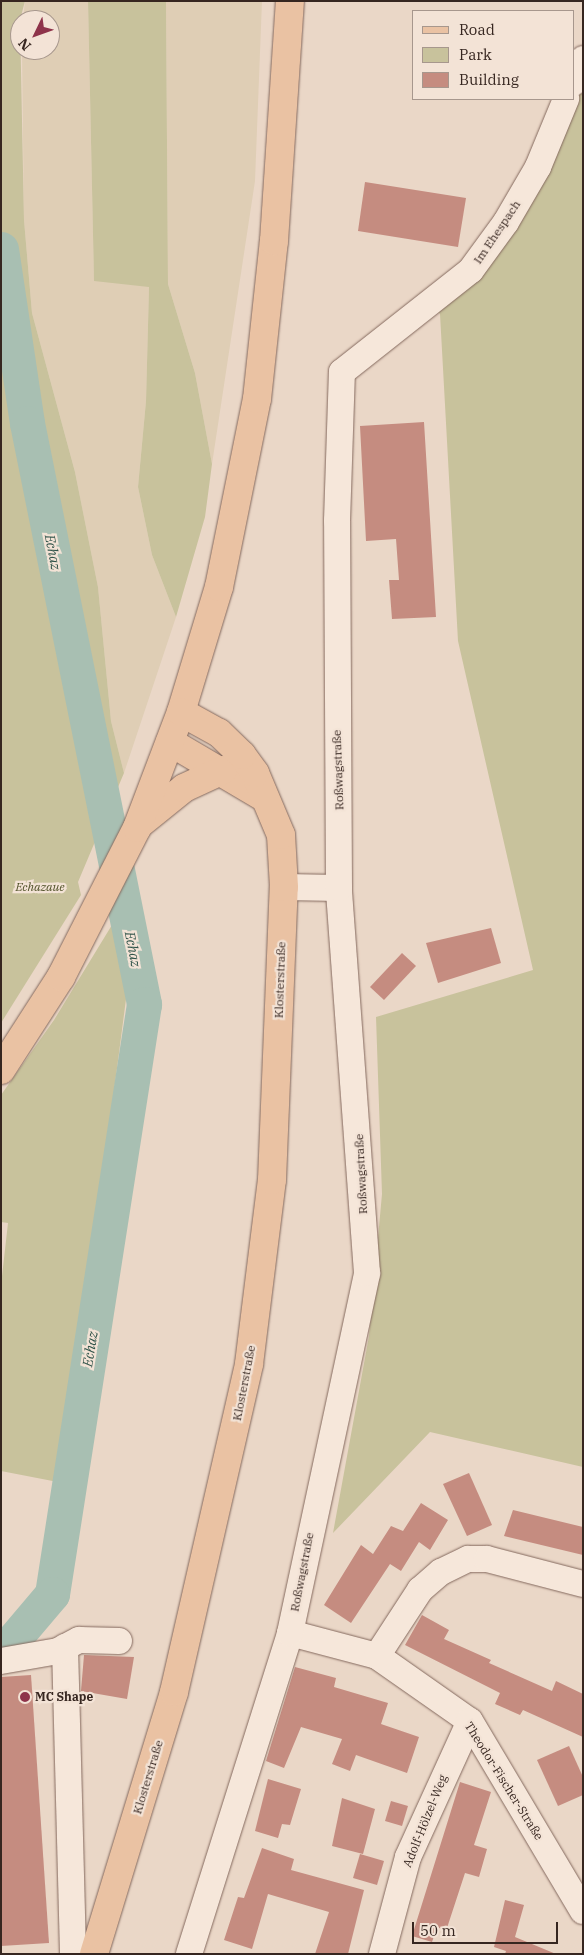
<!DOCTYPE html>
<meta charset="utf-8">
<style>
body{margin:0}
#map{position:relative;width:584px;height:1955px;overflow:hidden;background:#ead7c7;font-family:"IBM Plex Serif",serif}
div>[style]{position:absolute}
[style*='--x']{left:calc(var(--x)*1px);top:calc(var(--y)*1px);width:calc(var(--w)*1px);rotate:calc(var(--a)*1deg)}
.farmland>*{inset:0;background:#dfceb5}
.green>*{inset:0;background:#c8c29c}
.river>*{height:35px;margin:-17.5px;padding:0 17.5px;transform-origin:17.5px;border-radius:17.5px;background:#a8bfb2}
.building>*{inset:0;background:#c58c80}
.roads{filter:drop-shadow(0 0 1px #84695e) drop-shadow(0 0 1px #84695e)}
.minor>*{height:26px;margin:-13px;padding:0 13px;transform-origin:13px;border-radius:13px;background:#f6e7da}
.major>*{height:28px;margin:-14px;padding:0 14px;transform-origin:14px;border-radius:14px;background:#eac2a3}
.dots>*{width:14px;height:14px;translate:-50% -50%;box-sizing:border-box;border:2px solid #f3e3d6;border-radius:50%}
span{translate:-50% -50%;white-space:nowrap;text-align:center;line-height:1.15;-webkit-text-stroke:4.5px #f3e3d6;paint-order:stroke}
.street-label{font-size:12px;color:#362620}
.park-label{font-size:12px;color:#505129;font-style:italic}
.poi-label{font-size:12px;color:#362620;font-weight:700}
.left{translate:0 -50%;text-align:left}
.water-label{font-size:14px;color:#31544a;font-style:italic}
.frame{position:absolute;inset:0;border:2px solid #362620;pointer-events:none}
.legend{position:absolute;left:412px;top:10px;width:162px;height:90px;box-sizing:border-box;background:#f3e3d6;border:1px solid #a7978d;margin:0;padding:6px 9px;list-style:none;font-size:15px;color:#362620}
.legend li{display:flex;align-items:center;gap:10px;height:25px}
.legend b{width:25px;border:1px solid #a7978d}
.north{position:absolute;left:10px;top:10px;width:50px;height:50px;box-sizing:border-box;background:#f3e3d6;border:1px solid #a7978d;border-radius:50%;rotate:228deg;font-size:14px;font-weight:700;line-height:20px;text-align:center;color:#362620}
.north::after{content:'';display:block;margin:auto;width:18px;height:22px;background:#8e334a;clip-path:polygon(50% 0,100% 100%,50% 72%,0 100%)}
.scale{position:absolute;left:412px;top:1922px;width:146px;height:22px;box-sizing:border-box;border:2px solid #362620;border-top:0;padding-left:6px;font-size:15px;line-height:18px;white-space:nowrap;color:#362620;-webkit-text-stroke:4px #f3e3d6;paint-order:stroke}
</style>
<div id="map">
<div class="farmland">
<i style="clip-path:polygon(25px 1px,88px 1px,94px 280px,149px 286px,146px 401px,138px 487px,152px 555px,176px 617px,124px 773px,111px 721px,98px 587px,75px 472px,32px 313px,24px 220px,22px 50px,50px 50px,50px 20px,23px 20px)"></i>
<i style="clip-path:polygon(166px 1px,262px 1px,255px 181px,212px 464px,195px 373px,168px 284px)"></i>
</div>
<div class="green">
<i style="clip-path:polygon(1px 1px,25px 1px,20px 20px,24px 220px,32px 313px,75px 472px,98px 587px,111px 721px,124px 773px,78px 882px,81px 895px,1px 1023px)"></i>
<i style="clip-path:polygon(88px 1px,166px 1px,168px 284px,195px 373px,212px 464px,205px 517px,176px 617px,152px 555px,138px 487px,146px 401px,149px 287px,94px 281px)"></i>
<i style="clip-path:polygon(583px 59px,583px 1467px,430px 1432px,333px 1533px,369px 1336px,382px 1194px,376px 1017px,533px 970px,458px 641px,440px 314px,431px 302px,471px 270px)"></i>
<i style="clip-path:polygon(115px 920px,129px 976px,63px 1483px,1px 1471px,1px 1285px,8px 1223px,1px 1222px,1px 1095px,54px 1020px)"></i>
</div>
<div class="river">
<i style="--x:1;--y:249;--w:176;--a:81.5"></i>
<i style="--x:27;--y:423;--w:593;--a:78.61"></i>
<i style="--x:144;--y:1004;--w:597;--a:98.86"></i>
<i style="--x:52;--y:1594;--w:59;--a:130.2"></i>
</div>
<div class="building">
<i style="clip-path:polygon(365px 182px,466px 198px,458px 247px,358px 231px)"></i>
<i style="clip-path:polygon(424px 422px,436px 617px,392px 619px,389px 580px,399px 580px,396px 539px,366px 541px,360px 426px)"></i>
<i style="clip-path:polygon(491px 928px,501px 963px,438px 983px,426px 943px)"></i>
<i style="clip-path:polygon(402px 953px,416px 966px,384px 1000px,370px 987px)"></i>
<i style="clip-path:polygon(469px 1473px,492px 1525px,467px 1536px,443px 1484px)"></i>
<i style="clip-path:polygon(421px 1503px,448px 1520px,430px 1550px,419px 1542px,401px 1571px,390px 1564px,351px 1623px,324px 1605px,361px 1545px,373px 1554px,391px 1526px,403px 1531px)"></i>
<i style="clip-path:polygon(513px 1510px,583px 1527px,583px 1555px,504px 1536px)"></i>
<i style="clip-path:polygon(422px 1615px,449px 1630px,444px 1639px,491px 1660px,489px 1663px,552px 1691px,556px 1681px,583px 1694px,583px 1737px,523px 1710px,520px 1715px,495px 1704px,500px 1693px,405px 1645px)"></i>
<i style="clip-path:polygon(84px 1655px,134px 1657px,127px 1699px,81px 1691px)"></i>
<i style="clip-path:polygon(295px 1667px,336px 1678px,334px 1687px,388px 1703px,381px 1724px,419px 1737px,407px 1773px,356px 1755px,350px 1771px,332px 1764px,342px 1739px,301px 1727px,284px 1768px,266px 1761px)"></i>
<i style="clip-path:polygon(31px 1675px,49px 1943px,1px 1946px,1px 1677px)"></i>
<i style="clip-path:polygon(569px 1746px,583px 1777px,583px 1795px,558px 1806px,537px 1760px)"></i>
<i style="clip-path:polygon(268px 1779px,301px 1789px,290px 1825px,282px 1824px,278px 1838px,255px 1831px)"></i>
<i style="clip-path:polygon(460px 1782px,491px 1792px,474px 1845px,487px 1849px,479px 1877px,465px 1873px,446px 1931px,437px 1927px,432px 1942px,412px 1936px)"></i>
<i style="clip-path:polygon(342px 1798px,375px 1809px,363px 1854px,332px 1846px)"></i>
<i style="clip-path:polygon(391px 1801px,408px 1806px,402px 1826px,385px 1821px)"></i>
<i style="clip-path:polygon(262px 1848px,294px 1859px,291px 1870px,364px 1890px,348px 1954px,315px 1954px,329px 1912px,268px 1894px,252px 1949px,224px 1940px,238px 1897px,244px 1898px)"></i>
<i style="clip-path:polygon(360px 1854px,384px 1861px,377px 1885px,353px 1878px)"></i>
<i style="clip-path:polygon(505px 1900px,524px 1905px,515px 1937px,556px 1954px,505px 1954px,506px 1951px,494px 1947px)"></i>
</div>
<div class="roads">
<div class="minor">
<i style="--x:573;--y:83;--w:26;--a:-67"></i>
<i style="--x:284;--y:887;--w:55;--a:1"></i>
<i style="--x:290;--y:1633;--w:90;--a:14.8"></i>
<i style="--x:377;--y:1656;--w:113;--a:35"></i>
<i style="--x:470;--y:1721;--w:221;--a:59.3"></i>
<i style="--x:65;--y:1647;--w:307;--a:88.5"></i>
<i style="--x:377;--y:1656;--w:79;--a:-56.9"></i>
<i style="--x:420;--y:1590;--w:28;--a:-41"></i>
<i style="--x:441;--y:1572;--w:30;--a:-26"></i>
<i style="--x:468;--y:1559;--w:19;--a:0"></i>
<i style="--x:487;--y:1559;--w:99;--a:14.6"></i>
<i style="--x:1;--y:1661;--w:58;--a:-10"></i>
<i style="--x:58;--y:1651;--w:24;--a:-28"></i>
<i style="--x:79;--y:1640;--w:40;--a:1.4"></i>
<i style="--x:189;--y:1954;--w:337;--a:-72.5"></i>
<i style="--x:290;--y:1633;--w:368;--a:-77.9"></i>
<i style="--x:367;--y:1273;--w:386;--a:-94.2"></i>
<i style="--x:339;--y:888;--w:367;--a:-90.3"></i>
<i style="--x:337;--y:521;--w:149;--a:-88.1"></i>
<i style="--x:342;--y:372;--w:164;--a:-38.3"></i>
<i style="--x:471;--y:270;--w:59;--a:-53.9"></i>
<i style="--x:506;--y:222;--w:64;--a:-59.8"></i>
<i style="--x:538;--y:167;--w:74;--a:-67.6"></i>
<i style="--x:382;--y:1954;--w:100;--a:-75"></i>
<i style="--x:408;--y:1857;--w:149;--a:-65.5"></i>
</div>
<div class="major">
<i style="--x:170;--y:742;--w:110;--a:30.5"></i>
<i style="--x:141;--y:823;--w:55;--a:-39.1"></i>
<i style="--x:184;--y:788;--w:43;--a:-24.8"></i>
<i style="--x:1;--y:1070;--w:111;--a:-57.2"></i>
<i style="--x:61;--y:977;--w:167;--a:-63"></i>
<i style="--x:137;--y:828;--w:124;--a:-69.2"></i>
<i style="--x:181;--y:712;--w:131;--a:-73.1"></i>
<i style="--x:219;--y:587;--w:192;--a:-78.6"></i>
<i style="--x:257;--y:399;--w:159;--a:-83.9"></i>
<i style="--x:274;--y:241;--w:241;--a:-86.2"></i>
<i style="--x:94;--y:1954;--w:274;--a:-73"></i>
<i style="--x:174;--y:1692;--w:336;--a:-77.1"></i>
<i style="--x:249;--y:1364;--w:185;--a:-82.9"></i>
<i style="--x:272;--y:1180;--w:293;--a:-87.7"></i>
<i style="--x:284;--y:887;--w:52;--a:-93.3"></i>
<i style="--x:281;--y:835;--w:67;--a:-112.8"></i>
<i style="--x:255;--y:773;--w:22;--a:-126"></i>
<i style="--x:242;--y:755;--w:32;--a:-136"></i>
<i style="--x:219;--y:733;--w:43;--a:-151.1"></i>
</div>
</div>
<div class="dots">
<i style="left:25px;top:1697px;background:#8e334a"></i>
</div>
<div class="street-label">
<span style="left:497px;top:232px;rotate:-56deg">Im Ehespach</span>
<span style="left:338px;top:770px;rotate:-92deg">Roßwagstraße</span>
<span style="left:280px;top:980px;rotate:-88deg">Klosterstraße</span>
<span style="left:361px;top:1174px;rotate:-93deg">Roßwagstraße</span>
<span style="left:244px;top:1383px;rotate:-79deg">Klosterstraße</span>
<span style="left:302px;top:1572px;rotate:-79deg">Roßwagstraße</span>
<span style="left:148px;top:1777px;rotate:-73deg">Klosterstraße</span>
<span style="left:504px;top:1781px;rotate:58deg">Theodor-Fischer-Straße</span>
<span style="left:425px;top:1821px;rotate:-68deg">Adolf-Hölzel-Weg</span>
</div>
<div class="park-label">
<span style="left:40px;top:887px">Echazaue</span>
</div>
<div class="poi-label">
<span class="left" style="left:35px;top:1697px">MC Shape</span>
</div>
<div class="water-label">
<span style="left:53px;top:552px;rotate:79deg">Echaz</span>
<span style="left:133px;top:949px;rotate:79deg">Echaz</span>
<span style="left:90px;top:1349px;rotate:-81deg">Echaz</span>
</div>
<div class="frame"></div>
<ul class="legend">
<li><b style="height:6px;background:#eac2a3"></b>Road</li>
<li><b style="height:14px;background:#c8c29c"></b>Park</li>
<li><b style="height:14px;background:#c58c80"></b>Building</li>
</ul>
<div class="north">N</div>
<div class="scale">50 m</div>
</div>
